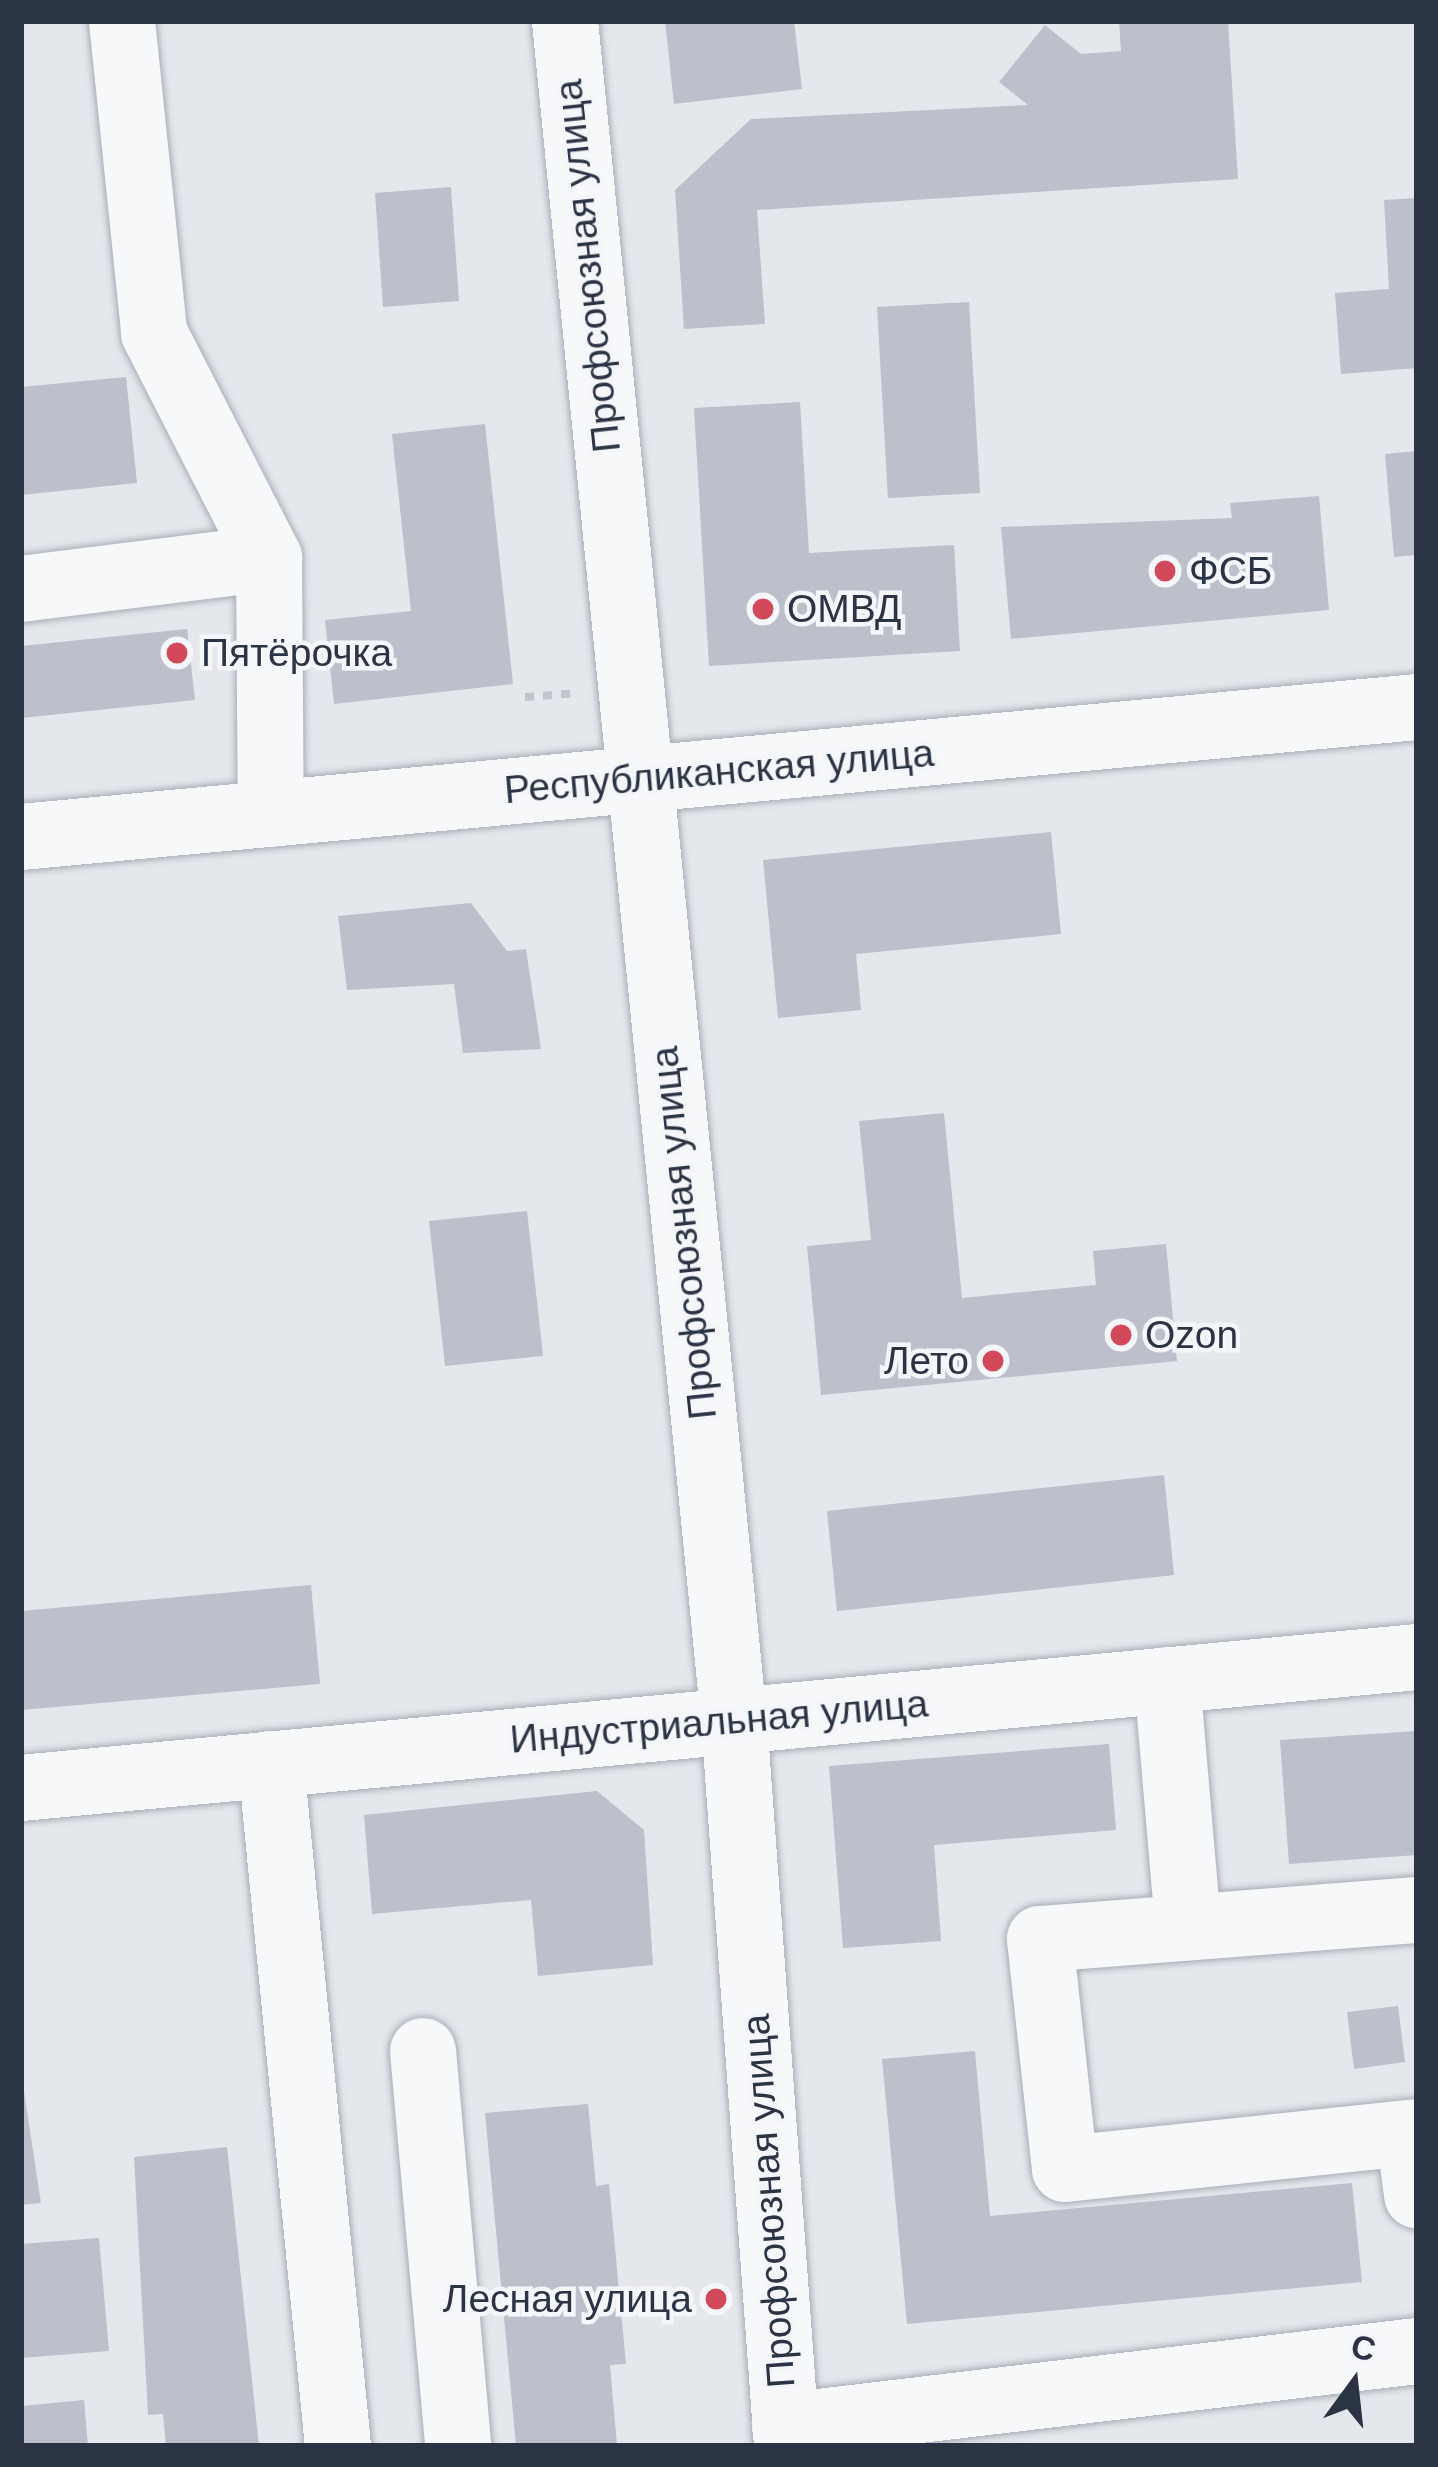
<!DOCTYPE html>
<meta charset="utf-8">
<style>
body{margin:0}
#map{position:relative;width:1438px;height:2467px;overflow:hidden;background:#e4e7ec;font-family:Helvetica,sans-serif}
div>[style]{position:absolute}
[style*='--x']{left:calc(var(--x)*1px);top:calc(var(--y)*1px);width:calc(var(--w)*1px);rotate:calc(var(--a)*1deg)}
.building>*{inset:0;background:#bbc0ca}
.path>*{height:8px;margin-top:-4px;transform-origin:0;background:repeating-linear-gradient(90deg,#c2c5cb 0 9px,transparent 0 18px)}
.roads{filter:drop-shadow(0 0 3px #a9aeb7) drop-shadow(0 0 3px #a9aeb7)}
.minor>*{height:66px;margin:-33px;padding:0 33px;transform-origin:33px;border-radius:33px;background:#f7f8fa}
.dots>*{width:33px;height:33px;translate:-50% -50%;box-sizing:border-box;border:6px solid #f4f6f9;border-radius:50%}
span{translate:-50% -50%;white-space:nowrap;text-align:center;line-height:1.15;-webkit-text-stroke:9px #f4f6f9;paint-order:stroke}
.street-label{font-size:39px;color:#2b3445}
.poi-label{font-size:39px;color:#2b3445}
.left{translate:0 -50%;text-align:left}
.right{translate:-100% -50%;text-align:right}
.frame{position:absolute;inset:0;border:24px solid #2b3445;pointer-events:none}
.north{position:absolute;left:1294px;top:2323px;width:120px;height:120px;-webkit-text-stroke:9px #f4f6f9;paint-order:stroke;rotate:15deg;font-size:33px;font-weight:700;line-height:48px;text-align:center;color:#2b3445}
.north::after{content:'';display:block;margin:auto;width:42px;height:54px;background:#2b3445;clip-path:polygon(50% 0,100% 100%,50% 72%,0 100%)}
</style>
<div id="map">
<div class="building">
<i style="clip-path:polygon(665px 21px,794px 21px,802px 89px,674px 104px)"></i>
<i style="clip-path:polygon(1119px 21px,1228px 21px,1238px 179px,757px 210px,765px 324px,684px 329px,675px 190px,751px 119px,1028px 105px,999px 82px,1045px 25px,1081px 54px,1121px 51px)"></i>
<i style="clip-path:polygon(451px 187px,459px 301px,383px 307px,375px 193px)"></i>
<i style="clip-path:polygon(1417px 198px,1417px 368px,1341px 374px,1335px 293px,1389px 289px,1384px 200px)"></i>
<i style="clip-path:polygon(969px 302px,980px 493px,888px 498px,877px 307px)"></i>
<i style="clip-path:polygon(126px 377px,137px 483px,21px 495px,21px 387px)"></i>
<i style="clip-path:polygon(800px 402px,809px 553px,954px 545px,960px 651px,709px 666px,694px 408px)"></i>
<i style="clip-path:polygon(485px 424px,513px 684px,334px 704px,325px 620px,411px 611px,392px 434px)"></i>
<i style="clip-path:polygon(1417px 451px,1417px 555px,1394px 557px,1385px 454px)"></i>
<i style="clip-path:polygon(1319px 496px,1329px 610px,1011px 639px,1001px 527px,1232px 518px,1230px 503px)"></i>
<i style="clip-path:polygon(187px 629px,195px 700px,21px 718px,21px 646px)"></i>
<i style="clip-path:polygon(1051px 832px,1061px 934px,856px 954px,861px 1010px,778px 1018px,763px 860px)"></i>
<i style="clip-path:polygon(471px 903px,507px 951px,526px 949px,541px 1049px,463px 1053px,454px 984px,347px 990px,338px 916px)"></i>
<i style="clip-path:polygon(944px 1113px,962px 1298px,1096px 1285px,1093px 1251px,1166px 1244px,1177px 1361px,821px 1395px,807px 1246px,871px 1240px,859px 1121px)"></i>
<i style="clip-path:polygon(527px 1211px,543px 1356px,445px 1366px,429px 1221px)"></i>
<i style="clip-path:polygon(1164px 1475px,1174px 1575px,837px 1611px,827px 1511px)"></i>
<i style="clip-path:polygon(311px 1585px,320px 1684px,21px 1710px,21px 1611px)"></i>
<i style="clip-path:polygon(1417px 1731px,1417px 1855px,1289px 1864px,1280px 1740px)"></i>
<i style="clip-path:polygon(1109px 1744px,1116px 1830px,934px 1845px,941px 1941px,843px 1948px,829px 1766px)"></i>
<i style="clip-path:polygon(597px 1791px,644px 1830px,653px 1965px,538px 1976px,531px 1900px,372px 1914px,364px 1815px)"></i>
<i style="clip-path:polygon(1398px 2006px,1405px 2062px,1354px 2069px,1347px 2012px)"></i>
<i style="clip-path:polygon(975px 2051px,990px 2216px,1352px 2183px,1362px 2282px,907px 2324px,882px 2059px)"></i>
<i style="clip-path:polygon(21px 2072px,41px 2203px,21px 2205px)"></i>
<i style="clip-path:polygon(588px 2104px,596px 2186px,609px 2184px,626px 2364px,610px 2365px,617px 2446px,516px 2446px,485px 2113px)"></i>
<i style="clip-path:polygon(227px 2147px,259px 2446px,166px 2446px,163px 2414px,148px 2415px,134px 2157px)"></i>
<i style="clip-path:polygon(99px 2238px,109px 2351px,21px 2358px,21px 2244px)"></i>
<i style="clip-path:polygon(84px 2400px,88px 2446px,21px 2446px,21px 2406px)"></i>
</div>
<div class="path">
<i style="--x:525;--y:697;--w:54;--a:-4.2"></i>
</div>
<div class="roads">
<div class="minor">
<i style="--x:122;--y:21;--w:314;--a:84.1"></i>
<i style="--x:154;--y:333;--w:253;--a:62.9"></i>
<i style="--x:269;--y:558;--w:256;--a:89.6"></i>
<i style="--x:565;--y:21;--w:1707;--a:84.32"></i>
<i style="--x:734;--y:1720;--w:728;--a:85.82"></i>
<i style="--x:21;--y:589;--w:250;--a:-7.1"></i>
<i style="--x:21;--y:837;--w:1402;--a:-5.32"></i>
<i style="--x:1167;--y:1680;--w:248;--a:85.1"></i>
<i style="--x:271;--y:1764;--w:685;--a:84.39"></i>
<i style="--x:21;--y:1788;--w:1402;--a:-5.36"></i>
<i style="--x:1417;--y:1910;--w:378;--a:175.6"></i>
<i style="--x:1040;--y:1939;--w:231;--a:83.8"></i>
<i style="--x:1065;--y:2169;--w:354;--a:-6"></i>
<i style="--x:423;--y:2051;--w:397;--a:84.9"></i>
<i style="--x:1409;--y:2133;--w:63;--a:82.6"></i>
<i style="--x:785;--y:2426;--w:636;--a:-6.77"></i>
</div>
</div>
<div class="dots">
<i style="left:1165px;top:571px;background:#d1495b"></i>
<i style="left:763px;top:609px;background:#d1495b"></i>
<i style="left:177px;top:653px;background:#d1495b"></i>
<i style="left:1121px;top:1335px;background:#d1495b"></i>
<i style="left:993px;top:1361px;background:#d1495b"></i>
<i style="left:716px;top:2299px;background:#d1495b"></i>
</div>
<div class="street-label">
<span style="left:588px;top:266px;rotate:-96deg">Профсоюзная улица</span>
<span style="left:719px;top:772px;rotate:-5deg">Республиканская улица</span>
<span style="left:684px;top:1233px;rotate:-96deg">Профсоюзная улица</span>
<span style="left:719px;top:1722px;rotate:-5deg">Индустриальная улица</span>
<span style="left:769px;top:2201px;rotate:-94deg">Профсоюзная улица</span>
</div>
<div class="poi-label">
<span class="left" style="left:1189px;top:571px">ФСБ</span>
<span class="left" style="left:787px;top:609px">ОМВД</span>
<span class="left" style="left:201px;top:653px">Пятёрочка</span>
<span class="left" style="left:1145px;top:1335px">Ozon</span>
<span class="right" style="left:969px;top:1361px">Лето</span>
<span class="right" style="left:692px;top:2299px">Лесная улица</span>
</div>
<div class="frame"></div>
<div class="north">С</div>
</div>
